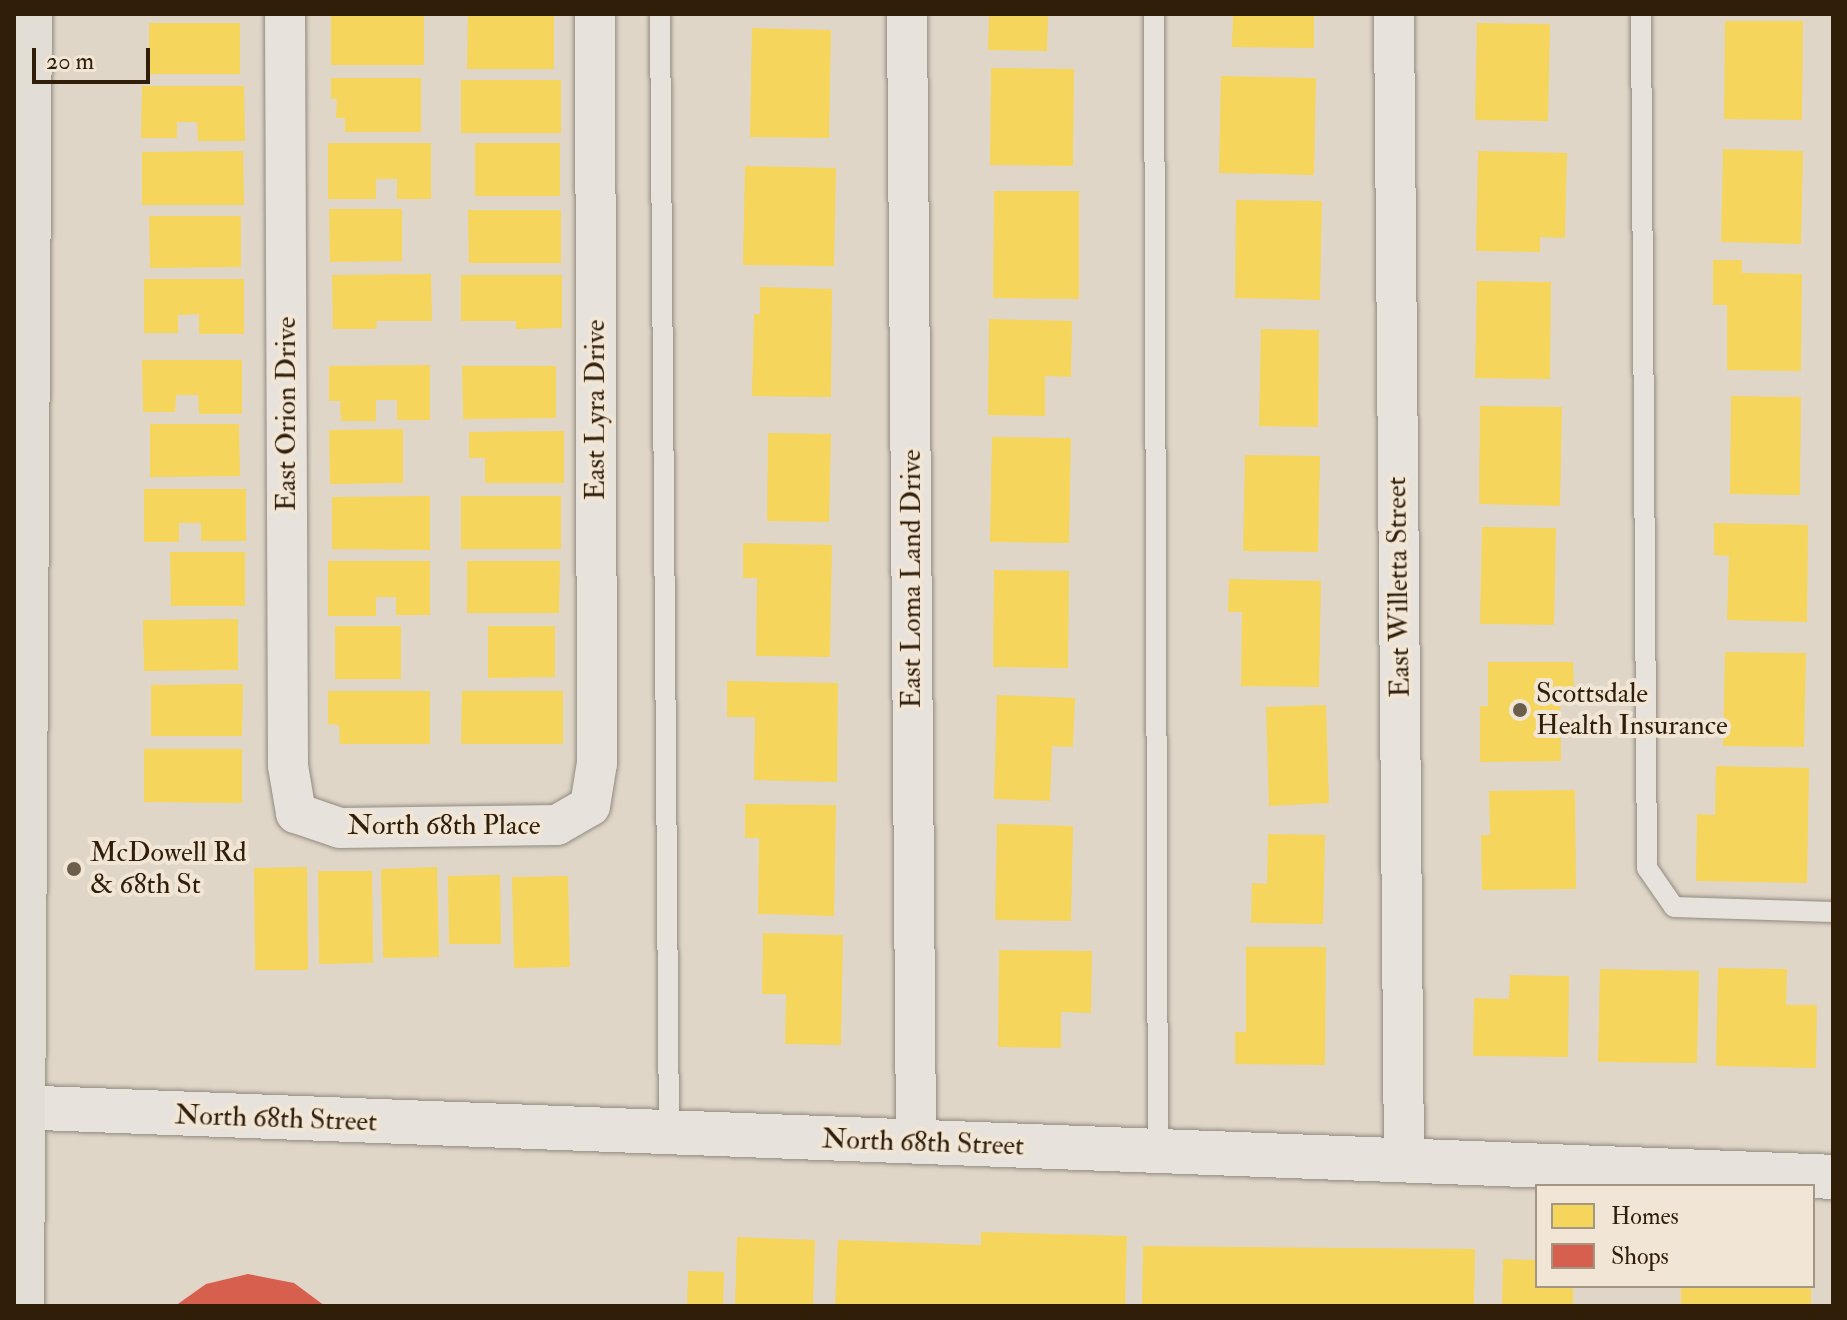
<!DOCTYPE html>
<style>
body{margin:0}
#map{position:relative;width:1847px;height:1320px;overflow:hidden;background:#dfd6c8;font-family:"IM FELL Double Pica",serif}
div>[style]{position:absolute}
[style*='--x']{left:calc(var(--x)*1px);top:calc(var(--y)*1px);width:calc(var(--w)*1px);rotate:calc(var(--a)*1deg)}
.homes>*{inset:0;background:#f6d55c}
.shops>*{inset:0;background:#d6604d}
.roads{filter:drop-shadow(0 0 2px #918a7f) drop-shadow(0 0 2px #918a7f)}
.service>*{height:20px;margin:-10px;padding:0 10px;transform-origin:10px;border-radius:10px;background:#e7e2db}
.minor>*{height:40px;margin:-20px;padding:0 20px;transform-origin:20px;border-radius:20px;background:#e7e2db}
.tertiary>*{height:44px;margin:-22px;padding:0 22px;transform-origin:22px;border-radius:22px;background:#e7e2db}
.primary>*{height:44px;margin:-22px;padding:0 22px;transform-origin:22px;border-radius:22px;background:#e2ddd5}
.dots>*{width:22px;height:22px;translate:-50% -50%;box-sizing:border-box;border:4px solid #f1e6d5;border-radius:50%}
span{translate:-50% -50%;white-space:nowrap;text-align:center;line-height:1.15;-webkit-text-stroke:8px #f1e6d5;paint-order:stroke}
.street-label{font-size:28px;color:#301e09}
.poi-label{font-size:28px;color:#301e09}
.left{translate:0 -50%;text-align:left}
.frame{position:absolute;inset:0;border:16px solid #301e09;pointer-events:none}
.legend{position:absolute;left:1535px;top:1184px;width:280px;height:104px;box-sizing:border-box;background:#f1e6d5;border:2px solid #a49683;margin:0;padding:10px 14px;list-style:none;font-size:24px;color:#301e09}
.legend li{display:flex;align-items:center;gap:16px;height:40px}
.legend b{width:40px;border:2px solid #a49683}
.scale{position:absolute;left:32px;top:48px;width:118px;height:36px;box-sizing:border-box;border:4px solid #301e09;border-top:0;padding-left:10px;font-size:24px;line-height:28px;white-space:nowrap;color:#301e09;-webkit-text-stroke:6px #f1e6d5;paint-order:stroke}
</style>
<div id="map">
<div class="homes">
<i style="clip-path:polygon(554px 14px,554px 69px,467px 69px,468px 15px)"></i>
<i style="clip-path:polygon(989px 14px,1048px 14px,1047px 51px,988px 50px)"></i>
<i style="clip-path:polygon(1233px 14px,1314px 14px,1314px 48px,1232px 47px)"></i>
<i style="clip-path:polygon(331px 15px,424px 15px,424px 65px,331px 65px)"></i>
<i style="clip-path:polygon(1725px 21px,1803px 21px,1802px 120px,1724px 119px)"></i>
<i style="clip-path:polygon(149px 23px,240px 23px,240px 74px,149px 74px)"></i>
<i style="clip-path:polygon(1477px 23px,1550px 24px,1548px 121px,1475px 120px)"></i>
<i style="clip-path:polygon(752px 28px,831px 30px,829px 138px,750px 137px)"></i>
<i style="clip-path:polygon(991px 68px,1074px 69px,1073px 166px,990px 165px)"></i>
<i style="clip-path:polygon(1221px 76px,1316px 78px,1314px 175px,1219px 173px)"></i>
<i style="clip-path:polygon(331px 78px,421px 78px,421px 132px,345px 132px,345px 118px,336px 118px,337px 99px,331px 99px)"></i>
<i style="clip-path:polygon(461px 80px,561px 80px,561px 133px,461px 133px)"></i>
<i style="clip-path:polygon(142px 86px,244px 86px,245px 141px,198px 141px,197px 122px,177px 122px,177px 138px,141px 138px)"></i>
<i style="clip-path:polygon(328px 143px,431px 143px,431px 199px,397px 199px,397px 179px,376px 179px,376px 199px,328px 199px)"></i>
<i style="clip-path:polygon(475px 143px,560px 143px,560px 196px,475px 196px)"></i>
<i style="clip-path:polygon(1723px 149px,1803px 151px,1801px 244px,1721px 242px)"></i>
<i style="clip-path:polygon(243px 151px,244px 205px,142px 205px,142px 152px)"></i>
<i style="clip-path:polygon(1478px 151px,1567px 153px,1565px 238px,1540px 237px,1540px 252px,1476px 251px)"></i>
<i style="clip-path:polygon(745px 166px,836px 168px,834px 266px,743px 265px)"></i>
<i style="clip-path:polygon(994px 191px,1079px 191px,1079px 299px,993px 298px)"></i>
<i style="clip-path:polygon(1236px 200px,1322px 201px,1320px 300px,1235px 298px)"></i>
<i style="clip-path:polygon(329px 209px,402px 209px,402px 261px,330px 262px)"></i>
<i style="clip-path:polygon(468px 210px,561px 210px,561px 263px,469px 263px)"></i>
<i style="clip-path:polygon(149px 216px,241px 216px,241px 267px,150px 268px)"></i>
<i style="clip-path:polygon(1713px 260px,1742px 260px,1742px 273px,1802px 274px,1801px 371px,1727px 370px,1727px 305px,1713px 305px)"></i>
<i style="clip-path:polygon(431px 274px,432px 321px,377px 321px,376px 329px,333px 329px,332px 275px)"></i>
<i style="clip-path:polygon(461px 275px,562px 275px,562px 328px,516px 329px,516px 321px,461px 321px)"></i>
<i style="clip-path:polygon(144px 279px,244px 279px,244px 334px,199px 334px,199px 314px,178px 315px,178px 333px,144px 333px)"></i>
<i style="clip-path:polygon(1477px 281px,1551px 282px,1550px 379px,1475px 378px)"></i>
<i style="clip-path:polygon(760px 287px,832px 289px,831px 397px,752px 396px,754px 314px,760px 314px)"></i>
<i style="clip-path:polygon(989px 319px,1072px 321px,1071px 377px,1045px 376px,1045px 416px,988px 415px)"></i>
<i style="clip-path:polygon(1261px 329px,1319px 330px,1318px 427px,1259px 426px)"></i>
<i style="clip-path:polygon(142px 360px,242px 360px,242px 414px,199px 414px,198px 395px,176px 395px,175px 412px,143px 412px)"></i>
<i style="clip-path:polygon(430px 365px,430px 420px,397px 420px,397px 400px,376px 400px,376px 421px,341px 421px,340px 401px,329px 401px,329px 366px)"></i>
<i style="clip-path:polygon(462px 366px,556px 366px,556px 418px,463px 419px)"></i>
<i style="clip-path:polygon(1731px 396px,1801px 397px,1800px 495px,1730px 494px)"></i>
<i style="clip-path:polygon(1480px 406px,1562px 407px,1560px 506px,1479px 504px)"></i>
<i style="clip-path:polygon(150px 424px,239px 424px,240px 476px,150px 477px)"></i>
<i style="clip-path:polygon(403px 429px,403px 483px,330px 484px,329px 430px)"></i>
<i style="clip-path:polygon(564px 431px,564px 483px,485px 483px,485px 458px,469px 458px,469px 432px)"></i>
<i style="clip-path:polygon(768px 433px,831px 434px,829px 522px,767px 521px)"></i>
<i style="clip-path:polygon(992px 437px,1071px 438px,1069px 543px,990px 542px)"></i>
<i style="clip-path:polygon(1245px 455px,1320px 456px,1318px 552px,1243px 551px)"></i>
<i style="clip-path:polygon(144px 489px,246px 489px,246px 541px,201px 541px,201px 523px,179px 523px,179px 542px,144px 542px)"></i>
<i style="clip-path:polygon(430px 496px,430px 550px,332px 549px,332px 497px)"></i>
<i style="clip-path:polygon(461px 496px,561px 496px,561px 549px,461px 549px)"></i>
<i style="clip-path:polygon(1714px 523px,1808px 525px,1807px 622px,1727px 620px,1729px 556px,1714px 555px)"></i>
<i style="clip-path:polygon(1482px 527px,1556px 528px,1554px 625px,1480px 624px)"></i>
<i style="clip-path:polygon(743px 543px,832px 545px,830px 657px,756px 656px,757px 578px,743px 578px)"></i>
<i style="clip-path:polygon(170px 552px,245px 552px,245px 606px,171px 606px)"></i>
<i style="clip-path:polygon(328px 561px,430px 561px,430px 615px,396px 615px,396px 597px,376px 597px,376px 616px,328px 616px)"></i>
<i style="clip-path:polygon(467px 561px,560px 561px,559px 613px,467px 613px)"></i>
<i style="clip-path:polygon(994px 570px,1069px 571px,1068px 668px,993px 667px)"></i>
<i style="clip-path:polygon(1229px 579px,1321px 581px,1319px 687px,1241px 686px,1242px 612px,1228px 612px)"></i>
<i style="clip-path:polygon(238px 619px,238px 670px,144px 671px,143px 620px)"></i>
<i style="clip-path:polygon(335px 626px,401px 626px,401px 679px,335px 679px)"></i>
<i style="clip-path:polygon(488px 626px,555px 626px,555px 677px,488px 678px)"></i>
<i style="clip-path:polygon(1725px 652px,1806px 653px,1804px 747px,1723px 746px)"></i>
<i style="clip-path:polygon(1488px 662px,1573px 662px,1574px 693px,1560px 693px,1561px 761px,1480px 762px,1480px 706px,1488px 706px)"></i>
<i style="clip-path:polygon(727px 681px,838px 683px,837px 782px,754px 780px,755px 717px,727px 717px)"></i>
<i style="clip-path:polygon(243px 684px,242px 736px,151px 736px,151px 685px)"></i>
<i style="clip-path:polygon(328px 691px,430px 691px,430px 744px,340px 744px,339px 725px,328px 724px)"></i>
<i style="clip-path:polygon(462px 691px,563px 691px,563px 744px,461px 744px)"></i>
<i style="clip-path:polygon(997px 695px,1075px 698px,1073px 747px,1052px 746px,1050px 801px,994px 799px)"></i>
<i style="clip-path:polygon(1326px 705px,1329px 803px,1269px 806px,1266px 707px)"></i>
<i style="clip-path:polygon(144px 749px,242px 749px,242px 803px,144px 802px)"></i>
<i style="clip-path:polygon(1716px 766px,1809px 768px,1807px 883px,1696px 881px,1697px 814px,1715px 815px)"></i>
<i style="clip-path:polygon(1575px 790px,1576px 889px,1482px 890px,1481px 835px,1490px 835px,1489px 791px)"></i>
<i style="clip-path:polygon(745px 804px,836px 805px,834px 916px,758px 914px,759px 838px,745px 838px)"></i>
<i style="clip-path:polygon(997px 824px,1073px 826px,1071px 921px,995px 920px)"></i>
<i style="clip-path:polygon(1268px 834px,1325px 835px,1323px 924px,1251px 923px,1252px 883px,1267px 884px)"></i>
<i style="clip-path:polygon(307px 867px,308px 970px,255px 970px,254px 868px)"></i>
<i style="clip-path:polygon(437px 867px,439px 957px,383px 958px,381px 869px)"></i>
<i style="clip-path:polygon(318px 871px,372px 871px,373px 963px,319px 964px)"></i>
<i style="clip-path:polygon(500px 875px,501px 944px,449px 944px,448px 876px)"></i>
<i style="clip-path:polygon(568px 876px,570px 967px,514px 968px,512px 877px)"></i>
<i style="clip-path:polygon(763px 933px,843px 935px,841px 1045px,785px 1044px,786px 994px,762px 994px)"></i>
<i style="clip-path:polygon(1246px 947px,1326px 947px,1325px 1065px,1235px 1064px,1235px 1032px,1246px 1032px)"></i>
<i style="clip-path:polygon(999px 950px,1092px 951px,1091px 1013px,1061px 1012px,1061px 1048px,998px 1047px)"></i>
<i style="clip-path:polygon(1718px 968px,1787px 969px,1786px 1005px,1817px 1005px,1816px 1068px,1716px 1066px)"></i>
<i style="clip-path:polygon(1600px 969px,1699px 971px,1697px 1063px,1598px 1062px)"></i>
<i style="clip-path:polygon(1510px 975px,1569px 976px,1568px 1057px,1473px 1056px,1474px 998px,1509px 999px)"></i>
<i style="clip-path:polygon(981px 1232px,1127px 1236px,1125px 1306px,835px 1304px,838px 1240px,981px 1245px)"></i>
<i style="clip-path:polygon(737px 1237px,815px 1240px,813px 1306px,735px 1306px)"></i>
<i style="clip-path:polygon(1143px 1246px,1475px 1249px,1474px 1306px,1142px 1306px)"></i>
<i style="clip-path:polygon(1503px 1259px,1537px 1260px,1537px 1286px,1573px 1286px,1573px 1306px,1502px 1306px)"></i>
<i style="clip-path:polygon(688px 1271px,724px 1272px,723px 1306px,687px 1306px)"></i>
<i style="clip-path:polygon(1681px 1286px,1811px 1286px,1811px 1306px,1681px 1306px)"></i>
</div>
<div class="shops">
<i style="clip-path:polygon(248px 1274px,294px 1283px,325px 1306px,175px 1306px,206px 1284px)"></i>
</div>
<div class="roads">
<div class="service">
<i style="--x:660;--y:14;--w:1120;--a:89.54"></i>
<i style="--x:1154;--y:14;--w:1138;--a:89.8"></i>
<i style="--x:1641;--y:14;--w:854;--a:89.6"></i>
<i style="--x:1647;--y:868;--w:47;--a:55.3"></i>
<i style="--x:1674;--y:907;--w:159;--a:1.8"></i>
</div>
<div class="minor">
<i style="--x:285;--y:14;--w:752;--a:89.77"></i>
<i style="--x:288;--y:766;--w:48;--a:80.3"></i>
<i style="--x:296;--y:813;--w:46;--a:18.8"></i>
<i style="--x:340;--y:828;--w:217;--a:-0.8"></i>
<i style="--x:557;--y:825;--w:38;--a:-30"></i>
<i style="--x:590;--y:806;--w:44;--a:-80.8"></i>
<i style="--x:597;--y:763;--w:749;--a:-90.15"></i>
<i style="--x:907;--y:14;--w:1129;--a:89.54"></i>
<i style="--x:1394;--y:14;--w:1147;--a:89.5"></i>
</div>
<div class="tertiary">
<i style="--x:14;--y:1107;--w:1820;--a:2.2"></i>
</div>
<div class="primary">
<i style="--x:22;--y:1306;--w:1292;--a:-89.65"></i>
</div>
</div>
<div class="dots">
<i style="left:1520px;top:710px;background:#6d5e4c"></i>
<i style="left:74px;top:869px;background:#6d5e4c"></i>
</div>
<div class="street-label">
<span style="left:596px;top:410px;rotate:-90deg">East Lyra Drive</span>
<span style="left:287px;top:414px;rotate:-90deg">East Orion Drive</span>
<span style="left:912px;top:579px;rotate:-90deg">East Loma Land Drive</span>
<span style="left:1399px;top:587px;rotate:-91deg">East Willetta Street</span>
<span style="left:444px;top:826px">North 68th Place</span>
<span style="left:276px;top:1119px;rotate:2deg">North 68th Street</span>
<span style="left:923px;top:1143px;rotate:2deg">North 68th Street</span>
</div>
<div class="poi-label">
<span class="left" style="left:1536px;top:710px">Scottsdale<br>Health Insurance</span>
<span class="left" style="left:90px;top:869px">McDowell Rd<br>&amp; 68th St</span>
</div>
<div class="frame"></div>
<ul class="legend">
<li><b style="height:22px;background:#f6d55c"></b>Homes</li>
<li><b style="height:22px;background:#d6604d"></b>Shops</li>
</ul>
<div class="scale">20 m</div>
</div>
